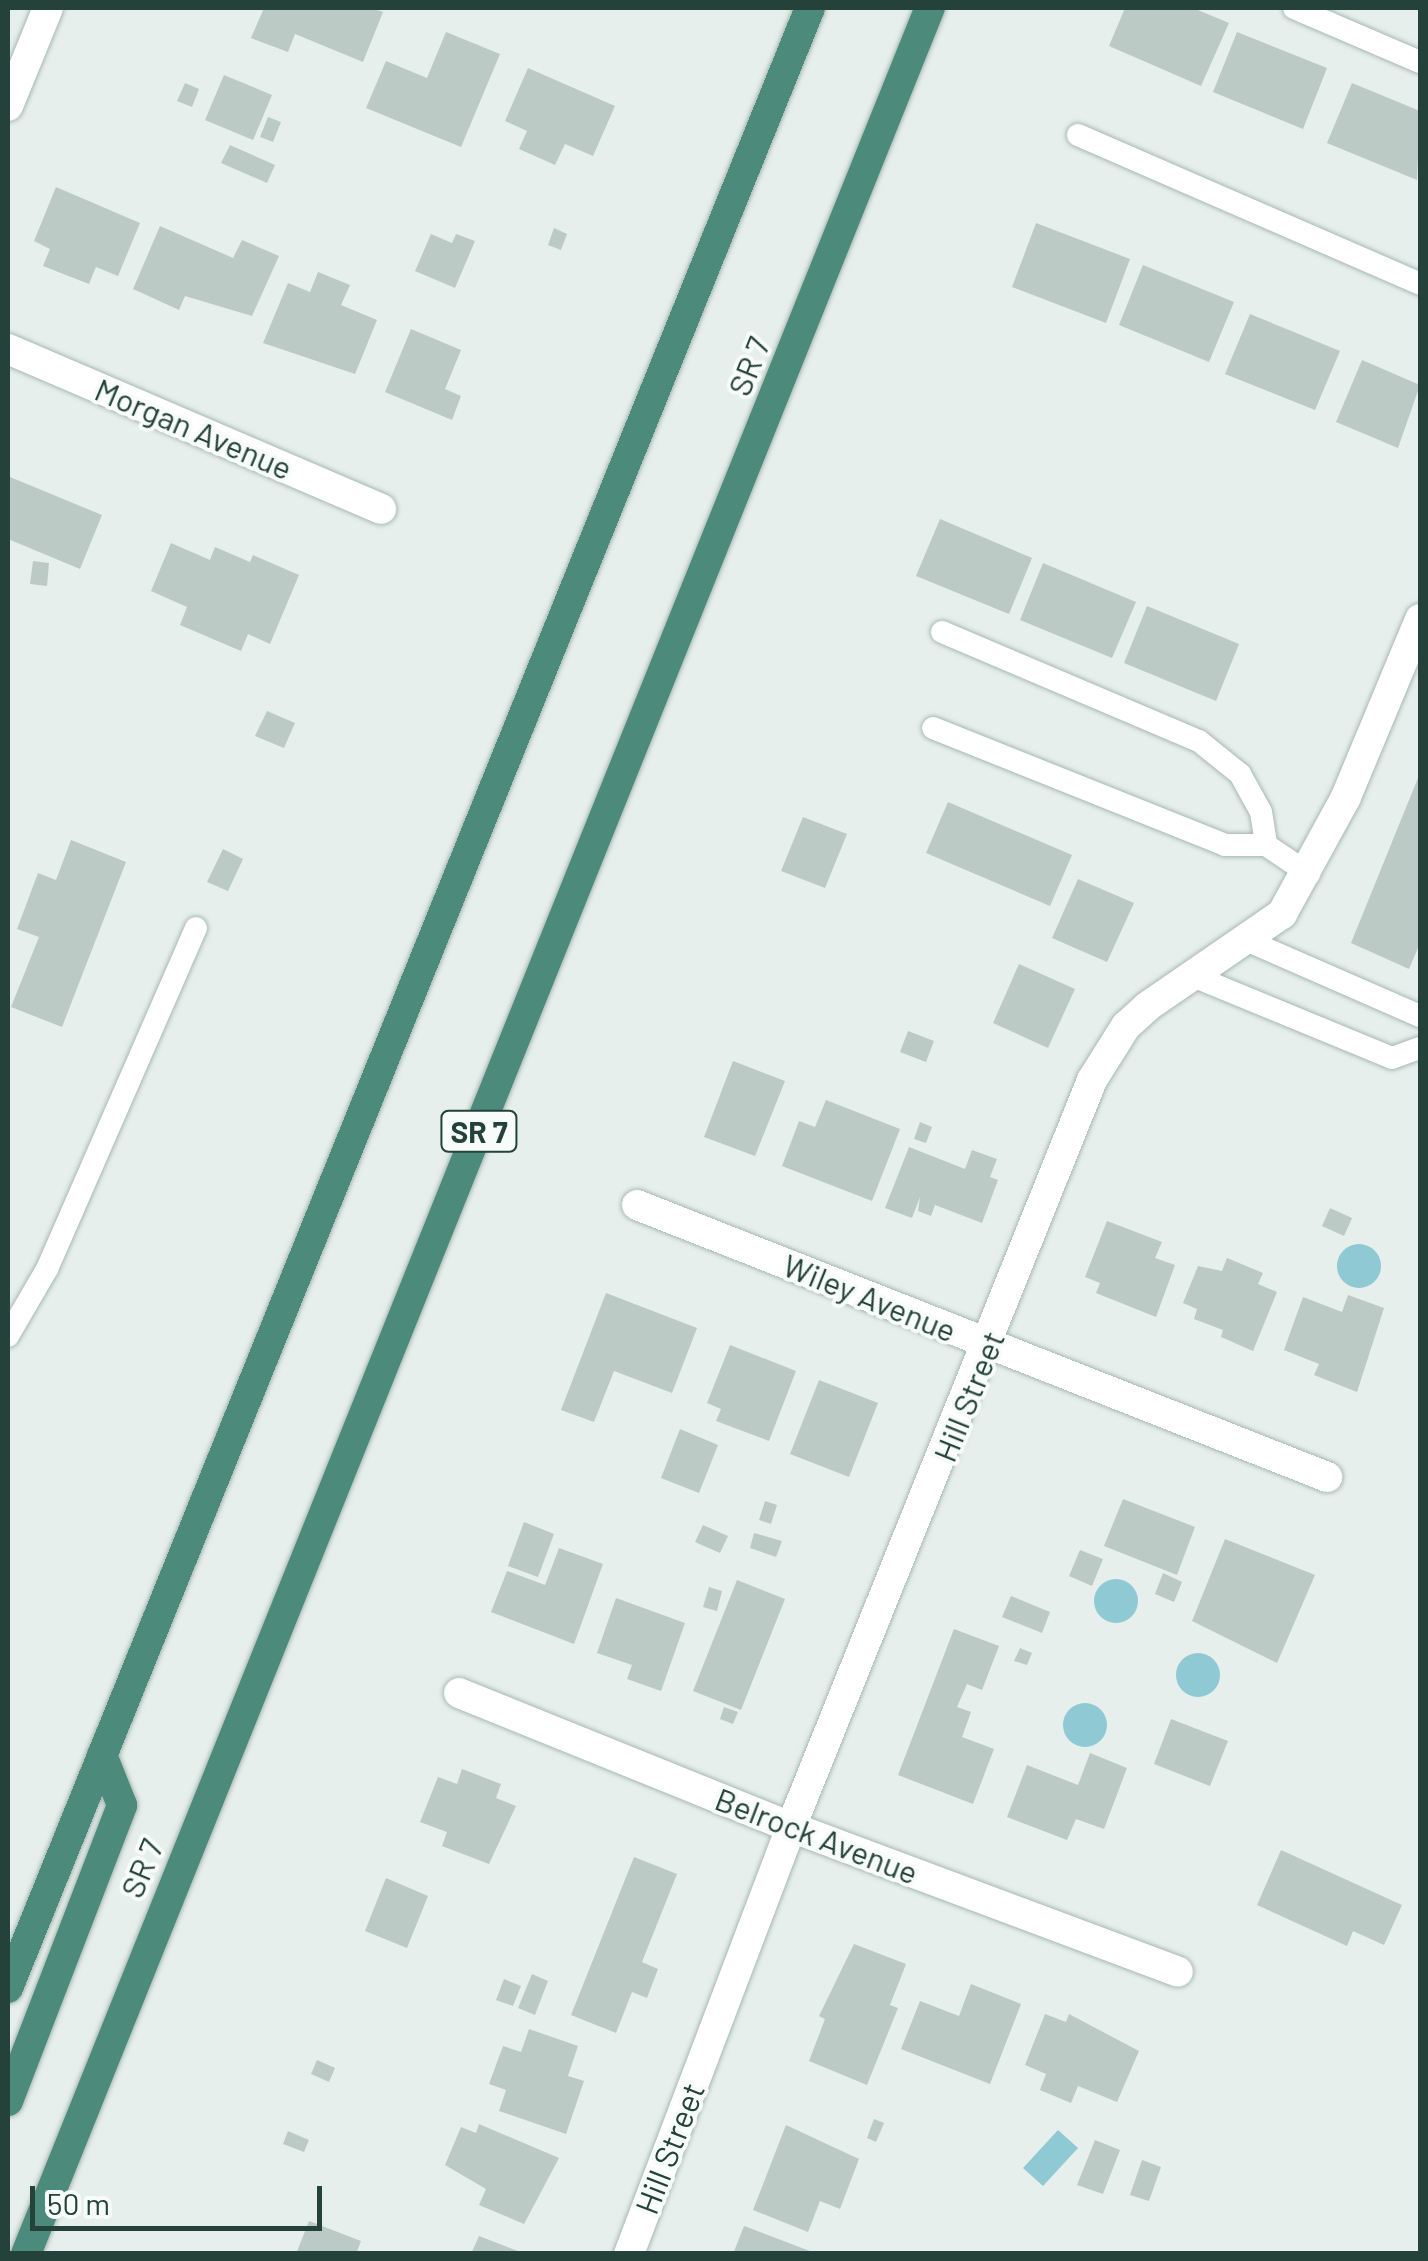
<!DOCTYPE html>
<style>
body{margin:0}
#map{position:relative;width:1428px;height:2261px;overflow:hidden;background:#e6efeb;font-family:Barlow,sans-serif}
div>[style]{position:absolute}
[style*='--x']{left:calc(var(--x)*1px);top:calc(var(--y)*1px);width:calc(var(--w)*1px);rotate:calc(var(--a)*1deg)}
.water>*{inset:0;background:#8ec9d4}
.round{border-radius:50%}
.building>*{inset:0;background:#bbcac4}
.roads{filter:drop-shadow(0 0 2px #a8b8b2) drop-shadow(0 0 2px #a8b8b2)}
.service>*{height:22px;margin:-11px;padding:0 11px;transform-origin:11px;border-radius:11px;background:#fff}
.minor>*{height:30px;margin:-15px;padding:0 15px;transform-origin:15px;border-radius:15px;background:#fff}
.trunk>*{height:30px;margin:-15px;padding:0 15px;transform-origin:15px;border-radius:15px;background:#4c8a7c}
span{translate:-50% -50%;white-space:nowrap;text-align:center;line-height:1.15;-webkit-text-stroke:8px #f7fbf9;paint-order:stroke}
.shield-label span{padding:2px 8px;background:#f7fbf9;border:2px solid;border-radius:8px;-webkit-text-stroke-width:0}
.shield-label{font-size:30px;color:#24423a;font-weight:700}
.street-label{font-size:32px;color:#24423a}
.frame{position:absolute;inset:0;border:10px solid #24423a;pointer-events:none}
.scale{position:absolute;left:30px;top:2186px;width:292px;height:45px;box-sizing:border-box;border:5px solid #24423a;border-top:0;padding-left:12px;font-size:30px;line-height:35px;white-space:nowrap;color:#24423a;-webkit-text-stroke:8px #f7fbf9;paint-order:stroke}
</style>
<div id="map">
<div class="water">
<i class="round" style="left:1337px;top:1244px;width:44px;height:44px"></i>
<i class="round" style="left:1094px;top:1579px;width:44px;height:44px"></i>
<i class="round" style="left:1176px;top:1653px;width:44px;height:44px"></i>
<i class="round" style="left:1063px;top:1703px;width:44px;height:44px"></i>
<i style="clip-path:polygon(1058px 2130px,1078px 2148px,1043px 2186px,1023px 2168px)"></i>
</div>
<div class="building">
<i style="clip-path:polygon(264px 8px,371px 8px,383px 12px,363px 62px,295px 34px,288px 52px,251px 38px)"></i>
<i style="clip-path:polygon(1125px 8px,1193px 8px,1229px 23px,1201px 86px,1109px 46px)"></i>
<i style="clip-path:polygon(446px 32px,500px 54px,461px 147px,366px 108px,386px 61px,427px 78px)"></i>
<i style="clip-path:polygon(1237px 32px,1327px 68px,1303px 129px,1213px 92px)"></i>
<i style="clip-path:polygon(528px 68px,615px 106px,593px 156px,565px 144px,555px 165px,519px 149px,527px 131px,505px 121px)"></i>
<i style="clip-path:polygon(224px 75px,272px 95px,253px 140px,205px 120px)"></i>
<i style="clip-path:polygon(185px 83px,199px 89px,192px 107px,177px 101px)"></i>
<i style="clip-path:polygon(1352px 83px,1420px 111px,1417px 180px,1327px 143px)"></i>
<i style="clip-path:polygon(268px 117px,281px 122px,273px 142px,260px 137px)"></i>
<i style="clip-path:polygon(230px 145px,275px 165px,267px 183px,221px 163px)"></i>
<i style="clip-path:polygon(56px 187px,140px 223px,118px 276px,96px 267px,89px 284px,43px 266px,50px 249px,34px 241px)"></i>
<i style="clip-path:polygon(1036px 223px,1130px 259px,1106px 323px,1012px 287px)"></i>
<i style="clip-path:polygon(160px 226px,233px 258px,242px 240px,279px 256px,252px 316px,185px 296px,179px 310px,133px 289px)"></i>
<i style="clip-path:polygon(554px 228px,567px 234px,561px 250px,548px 245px)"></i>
<i style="clip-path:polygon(431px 234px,452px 243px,456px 234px,475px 241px,455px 288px,415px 271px)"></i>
<i style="clip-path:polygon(1143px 265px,1234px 302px,1209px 362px,1119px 325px)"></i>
<i style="clip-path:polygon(318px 272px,350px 285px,341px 305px,377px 320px,355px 374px,263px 343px,288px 283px,310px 292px)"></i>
<i style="clip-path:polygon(1250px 314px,1340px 351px,1315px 410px,1225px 374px)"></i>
<i style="clip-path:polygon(411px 329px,461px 350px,445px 389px,461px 396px,452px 420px,385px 392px)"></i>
<i style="clip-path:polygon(1362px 360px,1420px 385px,1398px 448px,1336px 422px)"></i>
<i style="clip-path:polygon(10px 477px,102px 515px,80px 569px,8px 539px)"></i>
<i style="clip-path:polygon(940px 519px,1032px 558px,1009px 614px,916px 576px)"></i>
<i style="clip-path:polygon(171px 543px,210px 560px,215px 547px,250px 562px,253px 555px,299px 575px,270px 644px,248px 634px,241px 651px,180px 625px,187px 607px,151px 591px)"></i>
<i style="clip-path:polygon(33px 561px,49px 563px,47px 586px,30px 584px)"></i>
<i style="clip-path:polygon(1043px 563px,1136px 602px,1112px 658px,1020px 620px)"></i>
<i style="clip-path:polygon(1147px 606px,1239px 644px,1216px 701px,1124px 663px)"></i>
<i style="clip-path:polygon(267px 711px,295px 723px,284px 748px,255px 736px)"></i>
<i style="clip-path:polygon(1420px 773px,1420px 943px,1409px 969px,1351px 943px)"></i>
<i style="clip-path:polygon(948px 802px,1072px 855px,1050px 906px,926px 853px)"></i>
<i style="clip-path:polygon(803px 817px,847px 834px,825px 888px,781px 871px)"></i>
<i style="clip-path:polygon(71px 840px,126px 862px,62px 1027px,11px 1007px,39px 937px,17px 929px,38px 873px,56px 880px)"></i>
<i style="clip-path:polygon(223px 849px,243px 859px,228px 891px,207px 882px)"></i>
<i style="clip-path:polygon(1078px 879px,1134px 903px,1107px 962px,1052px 938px)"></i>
<i style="clip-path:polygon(1019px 964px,1075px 989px,1048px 1048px,993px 1023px)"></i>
<i style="clip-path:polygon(908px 1031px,934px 1041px,926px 1062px,900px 1052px)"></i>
<i style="clip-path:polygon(733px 1061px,785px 1081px,755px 1156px,704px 1137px)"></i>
<i style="clip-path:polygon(826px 1100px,900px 1129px,872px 1201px,782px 1166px,799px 1121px,815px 1127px)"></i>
<i style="clip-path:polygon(920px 1122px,932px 1127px,926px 1143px,914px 1139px)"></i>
<i style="clip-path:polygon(909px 1147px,965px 1169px,972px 1150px,997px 1159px,990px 1177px,998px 1180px,982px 1223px,935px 1205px,931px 1216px,918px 1211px,920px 1197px,912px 1218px,885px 1208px)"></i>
<i style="clip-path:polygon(1330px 1208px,1352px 1218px,1344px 1236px,1322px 1226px)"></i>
<i style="clip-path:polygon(1107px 1221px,1162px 1242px,1155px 1258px,1175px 1265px,1156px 1317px,1096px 1293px,1100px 1283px,1085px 1277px)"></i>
<i style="clip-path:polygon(1227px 1258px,1263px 1273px,1258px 1284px,1277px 1292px,1253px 1351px,1221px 1337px,1223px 1330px,1194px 1319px,1197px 1309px,1183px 1303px,1198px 1266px,1222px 1271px)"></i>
<i style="clip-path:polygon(606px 1293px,697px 1328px,672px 1393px,614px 1371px,594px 1422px,561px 1410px)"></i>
<i style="clip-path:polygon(1348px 1295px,1384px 1308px,1357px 1392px,1314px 1375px,1319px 1364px,1284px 1350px,1303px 1297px,1342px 1312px)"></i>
<i style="clip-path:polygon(730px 1345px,796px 1371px,769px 1441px,716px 1421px,721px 1409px,707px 1403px)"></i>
<i style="clip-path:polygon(819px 1380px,878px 1403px,849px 1477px,790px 1454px)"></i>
<i style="clip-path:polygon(680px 1429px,718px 1445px,699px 1493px,661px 1478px)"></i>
<i style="clip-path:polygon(1123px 1499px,1195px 1527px,1177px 1575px,1104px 1546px)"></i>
<i style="clip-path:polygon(765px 1501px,777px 1505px,771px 1524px,759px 1520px)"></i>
<i style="clip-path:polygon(524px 1522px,554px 1534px,538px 1577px,508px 1566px)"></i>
<i style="clip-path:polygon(703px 1525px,728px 1536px,720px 1553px,695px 1542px)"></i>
<i style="clip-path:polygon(754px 1533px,782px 1541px,776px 1557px,750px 1548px)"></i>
<i style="clip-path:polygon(1225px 1539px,1315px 1575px,1277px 1663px,1192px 1621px)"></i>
<i style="clip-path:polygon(559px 1548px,603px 1564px,574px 1644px,491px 1612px,507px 1571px,545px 1585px)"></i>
<i style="clip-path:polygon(1080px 1550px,1103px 1559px,1092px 1586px,1069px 1576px)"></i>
<i style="clip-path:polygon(1163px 1573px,1182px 1582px,1174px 1602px,1155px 1594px)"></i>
<i style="clip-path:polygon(737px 1580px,785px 1599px,741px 1710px,693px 1691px)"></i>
<i style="clip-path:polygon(709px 1587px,722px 1591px,717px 1611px,703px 1607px)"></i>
<i style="clip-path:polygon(1011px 1596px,1050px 1612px,1042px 1633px,1002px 1617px)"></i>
<i style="clip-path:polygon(616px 1598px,685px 1623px,661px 1691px,627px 1679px,632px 1665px,597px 1653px)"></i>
<i style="clip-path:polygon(954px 1629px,999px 1646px,982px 1690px,967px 1684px,957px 1707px,971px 1712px,962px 1737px,994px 1749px,973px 1804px,898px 1775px)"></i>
<i style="clip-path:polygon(1020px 1648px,1032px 1653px,1027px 1665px,1014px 1661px)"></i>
<i style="clip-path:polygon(724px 1707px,738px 1712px,733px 1724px,720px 1719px)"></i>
<i style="clip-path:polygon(1171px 1719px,1228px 1741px,1210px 1786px,1154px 1764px)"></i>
<i style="clip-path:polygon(1090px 1753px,1127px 1768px,1104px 1829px,1076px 1819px,1067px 1840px,1007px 1817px,1027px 1765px,1078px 1785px)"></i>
<i style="clip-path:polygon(462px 1769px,501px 1784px,496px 1798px,516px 1806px,489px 1864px,442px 1846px,447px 1832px,420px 1822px,438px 1777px,457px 1784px)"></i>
<i style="clip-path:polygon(1281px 1850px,1402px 1905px,1384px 1945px,1353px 1931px,1347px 1946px,1257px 1905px)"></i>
<i style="clip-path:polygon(634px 1857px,677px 1874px,642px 1962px,658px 1969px,647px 1998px,632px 1992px,616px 2033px,571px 2015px)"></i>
<i style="clip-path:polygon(386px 1878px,428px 1896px,407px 1948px,365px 1931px)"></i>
<i style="clip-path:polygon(854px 1944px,906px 1964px,890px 2005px,898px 2008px,867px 2085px,809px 2061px,825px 2019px,819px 2016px)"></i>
<i style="clip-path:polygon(532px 1974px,548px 1981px,535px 2015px,518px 2008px)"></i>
<i style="clip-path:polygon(504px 1979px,521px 1986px,513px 2006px,496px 2000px)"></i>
<i style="clip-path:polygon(971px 1984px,1021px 2004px,990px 2084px,901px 2049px,920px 2001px,959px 2016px)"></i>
<i style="clip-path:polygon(1045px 2014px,1066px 2022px,1069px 2014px,1139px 2051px,1117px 2102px,1078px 2086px,1071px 2103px,1040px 2090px,1046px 2074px,1025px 2065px)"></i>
<i style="clip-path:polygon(529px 2029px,578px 2046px,568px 2076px,584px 2081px,566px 2134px,499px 2111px,506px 2090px,489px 2084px,503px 2046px,521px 2052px)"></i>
<i style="clip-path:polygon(317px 2060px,335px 2068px,329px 2082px,311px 2074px)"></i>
<i style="clip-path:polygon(874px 2119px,884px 2123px,876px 2142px,867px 2138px)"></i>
<i style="clip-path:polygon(479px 2124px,559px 2158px,524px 2224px,479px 2205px,486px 2189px,445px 2165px,461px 2127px,476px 2133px)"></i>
<i style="clip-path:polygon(786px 2125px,859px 2159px,840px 2209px,820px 2201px,808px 2232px,753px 2210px)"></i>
<i style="clip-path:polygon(288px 2131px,309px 2140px,304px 2152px,283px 2144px)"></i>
<i style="clip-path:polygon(1095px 2140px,1120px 2150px,1103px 2194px,1077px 2185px)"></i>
<i style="clip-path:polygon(1142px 2160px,1161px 2167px,1149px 2201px,1130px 2195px)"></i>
<i style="clip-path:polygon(309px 2221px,361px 2241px,356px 2254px,296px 2254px)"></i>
<i style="clip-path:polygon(744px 2226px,815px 2253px,815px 2254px,733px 2254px)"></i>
<i style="clip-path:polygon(479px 2236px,523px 2253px,523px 2254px,471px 2254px)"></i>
</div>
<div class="roads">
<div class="service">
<i style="--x:1294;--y:8;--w:137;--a:23.2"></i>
<i style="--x:1078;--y:135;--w:373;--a:23.5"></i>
<i style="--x:942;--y:632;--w:279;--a:23"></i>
<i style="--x:1199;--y:741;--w:53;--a:38.8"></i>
<i style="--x:1240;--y:774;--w:43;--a:61.1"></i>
<i style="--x:1261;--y:812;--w:33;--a:81"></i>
<i style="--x:933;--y:728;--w:315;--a:21.8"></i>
<i style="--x:1225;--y:845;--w:41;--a:0"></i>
<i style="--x:1266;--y:845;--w:52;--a:34"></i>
<i style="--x:1246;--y:940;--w:190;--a:23.6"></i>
<i style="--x:1193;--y:976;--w:215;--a:22.4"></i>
<i style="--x:1392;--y:1058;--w:30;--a:-20"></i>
<i style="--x:8;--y:1336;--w:78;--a:-59.8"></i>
<i style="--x:47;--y:1269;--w:372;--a:-66.4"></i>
</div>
<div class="minor">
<i style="--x:8;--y:106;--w:106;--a:-67.8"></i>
<i style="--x:8;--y:349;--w:406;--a:23.2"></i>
<i style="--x:637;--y:1205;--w:742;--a:21.51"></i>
<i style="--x:459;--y:1693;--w:358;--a:22"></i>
<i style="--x:791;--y:1827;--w:413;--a:20.5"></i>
<i style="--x:629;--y:2254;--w:457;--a:-69.2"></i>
<i style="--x:791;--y:1827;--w:805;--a:-68.05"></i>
<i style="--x:1092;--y:1080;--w:64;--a:-57.8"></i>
<i style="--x:1126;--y:1026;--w:30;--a:-42"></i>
<i style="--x:1148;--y:1006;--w:163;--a:-34.5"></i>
<i style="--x:1282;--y:914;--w:133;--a:-61.3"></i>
<i style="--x:1346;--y:797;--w:193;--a:-67.4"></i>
</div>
<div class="trunk">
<i style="--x:8;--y:1988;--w:2136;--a:-67.95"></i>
<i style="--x:8;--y:2101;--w:317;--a:-68.9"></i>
<i style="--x:122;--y:1805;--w:54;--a:-111.8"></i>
<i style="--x:26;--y:2254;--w:2421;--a:-68.08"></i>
</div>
</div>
<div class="shield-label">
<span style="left:479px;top:1131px">SR 7</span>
</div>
<div class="street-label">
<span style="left:748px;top:366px;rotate:-68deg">SR 7</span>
<span style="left:194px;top:428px;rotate:23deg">Morgan Avenue</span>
<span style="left:870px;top:1297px;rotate:22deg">Wiley Avenue</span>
<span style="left:968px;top:1396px;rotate:-68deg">Hill Street</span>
<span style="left:817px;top:1835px;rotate:21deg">Belrock Avenue</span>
<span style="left:141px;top:1868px;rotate:-67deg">SR 7</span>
<span style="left:669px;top:2148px;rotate:-69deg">Hill Street</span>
</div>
<div class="frame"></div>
<div class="scale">50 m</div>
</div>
